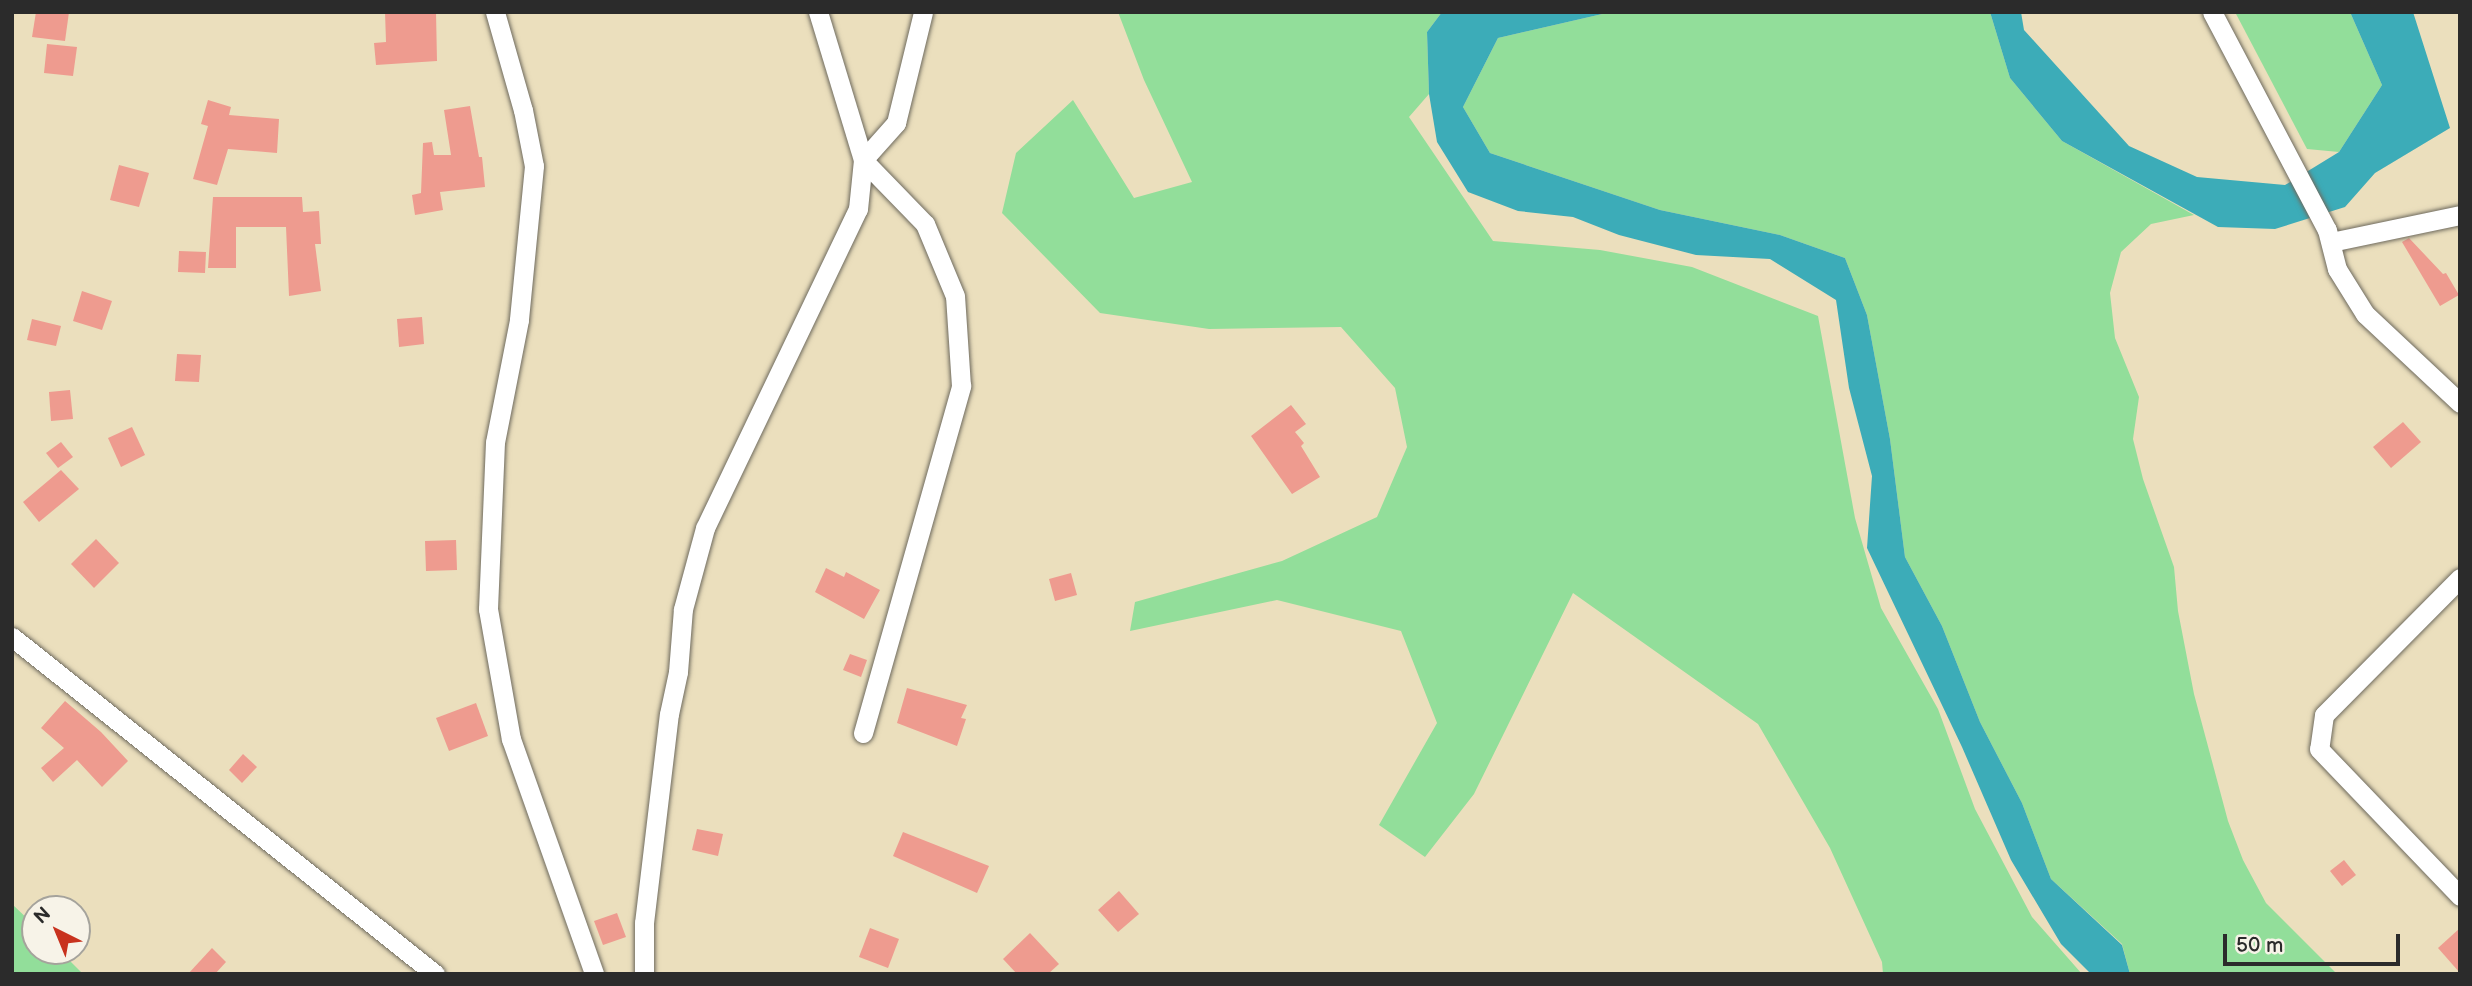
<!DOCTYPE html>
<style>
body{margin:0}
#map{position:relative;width:2472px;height:986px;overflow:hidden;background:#ebdfbd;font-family:"Balsamiq Sans",sans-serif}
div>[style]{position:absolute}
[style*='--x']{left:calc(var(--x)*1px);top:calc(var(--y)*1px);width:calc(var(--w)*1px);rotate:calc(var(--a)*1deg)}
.green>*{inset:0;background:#92de9a}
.water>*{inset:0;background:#3cacb8}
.building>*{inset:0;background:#ee9b8f}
.roads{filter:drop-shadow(0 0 2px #6e6a5e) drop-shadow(0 0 2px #6e6a5e)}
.street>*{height:19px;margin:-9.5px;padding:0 9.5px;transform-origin:9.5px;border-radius:9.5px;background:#fff}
span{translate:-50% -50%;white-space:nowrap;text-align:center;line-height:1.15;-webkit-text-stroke:5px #f7f3e8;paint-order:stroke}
.frame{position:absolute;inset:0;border:14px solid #2b2b2b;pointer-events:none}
.north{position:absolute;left:21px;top:895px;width:70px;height:70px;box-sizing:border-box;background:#f7f3e8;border:2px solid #a5a39c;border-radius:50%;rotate:317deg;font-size:19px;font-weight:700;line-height:28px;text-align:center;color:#2b2b2b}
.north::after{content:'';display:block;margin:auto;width:24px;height:32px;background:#c8321e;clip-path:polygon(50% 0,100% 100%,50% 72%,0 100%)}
.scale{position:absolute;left:2223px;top:934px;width:177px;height:32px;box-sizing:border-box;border:4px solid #2b2b2b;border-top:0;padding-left:9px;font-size:21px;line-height:24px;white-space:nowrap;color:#2b2b2b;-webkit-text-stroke:5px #f7f3e8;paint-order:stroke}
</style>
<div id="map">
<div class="green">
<i style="clip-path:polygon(1118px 12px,1442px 12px,1427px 32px,1429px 94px,1409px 117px,1493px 241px,1600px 250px,1692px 267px,1818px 316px,1855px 518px,1881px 608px,1938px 709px,1975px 809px,2032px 917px,2082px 974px,1883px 974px,1882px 962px,1830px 848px,1758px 724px,1573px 593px,1474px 794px,1425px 857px,1379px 825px,1437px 723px,1401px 631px,1277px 600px,1130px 631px,1135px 602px,1282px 561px,1377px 517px,1407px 447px,1395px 388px,1341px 327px,1209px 329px,1100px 313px,1002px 213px,1016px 153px,1073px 100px,1134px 198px,1192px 182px,1144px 80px)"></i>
<i style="clip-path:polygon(1611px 12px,1990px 12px,2010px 78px,2062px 141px,2194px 215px,2151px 224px,2121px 252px,2110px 293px,2115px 338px,2139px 397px,2133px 439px,2143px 479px,2174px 567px,2178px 611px,2194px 694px,2228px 821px,2243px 860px,2266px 903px,2337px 974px,2130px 974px,2122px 944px,2051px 879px,2022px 803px,1980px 722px,1942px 626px,1905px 557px,1890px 439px,1867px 315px,1845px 258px,1780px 235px,1660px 210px,1490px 153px,1463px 107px,1498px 38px)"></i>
<i style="clip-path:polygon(2235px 12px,2350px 12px,2382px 85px,2339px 152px,2307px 149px)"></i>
<i style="clip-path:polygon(12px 904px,35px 926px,35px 951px,60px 951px,83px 974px,12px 974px)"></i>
</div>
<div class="water">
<i style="clip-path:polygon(1442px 12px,1611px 12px,1498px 38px,1463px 107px,1490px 153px,1660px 210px,1780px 235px,1845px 258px,1867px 315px,1890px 439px,1905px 557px,1942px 626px,1980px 722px,2022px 803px,2051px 879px,2122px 945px,2130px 974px,2091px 974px,2061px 944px,2011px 860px,1962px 747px,1867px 548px,1872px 476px,1849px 388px,1836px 300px,1770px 259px,1696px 255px,1619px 235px,1573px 217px,1518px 211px,1468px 192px,1437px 142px,1429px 94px,1427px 32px)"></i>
<i style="clip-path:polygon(1990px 12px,2021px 12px,2024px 30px,2129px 146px,2197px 177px,2285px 185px,2339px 152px,2382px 85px,2350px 12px,2413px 12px,2450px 128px,2375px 173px,2345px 207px,2275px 229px,2218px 227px,2062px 141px,2010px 78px)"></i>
</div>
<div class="building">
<i style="clip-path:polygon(36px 12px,69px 12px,65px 41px,32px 37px)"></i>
<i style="clip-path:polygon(385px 12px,436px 12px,437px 61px,376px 65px,374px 43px,386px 42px)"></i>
<i style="clip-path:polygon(47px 44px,77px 47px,73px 76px,44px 73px)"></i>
<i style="clip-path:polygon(208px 100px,231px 107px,229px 115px,279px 119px,277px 153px,228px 149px,217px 185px,193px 179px,208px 126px,201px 124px)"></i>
<i style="clip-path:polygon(470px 106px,479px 157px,482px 157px,485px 187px,440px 192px,443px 210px,415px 215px,412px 195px,421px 193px,423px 143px,432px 142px,434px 155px,451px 155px,444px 110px)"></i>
<i style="clip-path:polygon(119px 165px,149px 173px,139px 207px,110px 200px)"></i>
<i style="clip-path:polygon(213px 197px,302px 197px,303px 212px,319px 211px,321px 244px,315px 244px,321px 291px,289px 296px,286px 227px,236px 227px,236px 268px,208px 268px)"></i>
<i style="clip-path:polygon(2409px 238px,2443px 274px,2446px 273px,2459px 295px,2440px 306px,2402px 242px)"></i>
<i style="clip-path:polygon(179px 251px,206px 252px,205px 273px,178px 272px)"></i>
<i style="clip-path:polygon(82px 291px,112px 301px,102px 330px,73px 321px)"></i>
<i style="clip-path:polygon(422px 317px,424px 344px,399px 347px,397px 319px)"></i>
<i style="clip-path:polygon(32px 319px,61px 326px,56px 346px,27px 340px)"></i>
<i style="clip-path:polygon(177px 354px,201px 355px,199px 382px,175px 381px)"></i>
<i style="clip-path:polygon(70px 390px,73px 419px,51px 421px,49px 392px)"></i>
<i style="clip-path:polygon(1291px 405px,1306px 424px,1295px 432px,1304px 443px,1301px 446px,1320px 477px,1292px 494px,1251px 436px)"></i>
<i style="clip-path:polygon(2403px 422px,2421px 442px,2391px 468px,2373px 447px)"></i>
<i style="clip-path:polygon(132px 427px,145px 455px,121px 467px,108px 438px)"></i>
<i style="clip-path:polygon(61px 442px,73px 457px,58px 468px,46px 453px)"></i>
<i style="clip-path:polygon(61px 470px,79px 489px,39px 522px,23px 502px)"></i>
<i style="clip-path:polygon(96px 539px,119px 563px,94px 588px,71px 564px)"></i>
<i style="clip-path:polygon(456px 540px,457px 570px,426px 571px,425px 541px)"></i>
<i style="clip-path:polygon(826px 568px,844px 577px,846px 572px,880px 590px,864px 619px,815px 592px)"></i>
<i style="clip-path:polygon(1071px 573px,1077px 595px,1055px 601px,1049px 579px)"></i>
<i style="clip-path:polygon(850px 654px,867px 660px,861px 677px,843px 670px)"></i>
<i style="clip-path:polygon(907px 688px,967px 705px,961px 718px,966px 719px,957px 746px,897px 723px)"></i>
<i style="clip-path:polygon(65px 701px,101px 732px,128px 761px,102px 787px,77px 760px,53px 782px,41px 768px,64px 748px,41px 728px)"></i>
<i style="clip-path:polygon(476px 703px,488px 736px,449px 751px,436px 718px)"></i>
<i style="clip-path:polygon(243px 754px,257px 767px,242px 783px,229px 770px)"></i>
<i style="clip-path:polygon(697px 829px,723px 834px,718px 856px,692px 850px)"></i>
<i style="clip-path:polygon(903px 832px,989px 866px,977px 893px,893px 856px)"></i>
<i style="clip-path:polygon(2344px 860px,2356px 875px,2342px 886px,2330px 871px)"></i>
<i style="clip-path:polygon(1119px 891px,1139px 914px,1118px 932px,1098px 910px)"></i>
<i style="clip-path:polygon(617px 913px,626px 937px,603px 945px,594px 921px)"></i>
<i style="clip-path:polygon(870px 928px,899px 939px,888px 968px,859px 957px)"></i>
<i style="clip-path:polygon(2460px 928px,2460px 973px,2438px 948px)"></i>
<i style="clip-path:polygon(1030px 933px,1059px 964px,1048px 974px,1017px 974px,1003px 959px)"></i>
<i style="clip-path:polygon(212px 948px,226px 962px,215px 974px,188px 974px)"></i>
</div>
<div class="roads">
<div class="street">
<i style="--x:495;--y:12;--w:102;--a:74.1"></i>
<i style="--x:523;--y:110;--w:57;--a:78.9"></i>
<i style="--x:534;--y:166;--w:155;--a:95.6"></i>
<i style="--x:519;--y:320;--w:124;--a:101.1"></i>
<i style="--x:495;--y:442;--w:167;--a:92.4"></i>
<i style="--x:488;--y:609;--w:132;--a:80"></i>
<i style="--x:511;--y:739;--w:249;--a:70.5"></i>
<i style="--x:2212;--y:12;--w:246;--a:62.2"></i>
<i style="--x:2327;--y:230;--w:40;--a:75.6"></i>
<i style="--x:2337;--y:269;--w:53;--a:58.1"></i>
<i style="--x:2365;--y:314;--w:130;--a:43.1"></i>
<i style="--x:2331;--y:242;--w:132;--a:-11.8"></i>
<i style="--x:2460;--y:578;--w:193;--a:134.8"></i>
<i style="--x:2324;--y:715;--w:34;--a:98"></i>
<i style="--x:2319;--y:749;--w:204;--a:46.2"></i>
<i style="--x:12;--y:637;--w:541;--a:38.54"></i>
<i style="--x:863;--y:733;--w:361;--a:-74.2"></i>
<i style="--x:961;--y:386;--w:90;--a:-93.8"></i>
<i style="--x:955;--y:296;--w:78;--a:-112.6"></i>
<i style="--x:925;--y:224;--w:89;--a:-134.1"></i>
<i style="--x:863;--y:160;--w:50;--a:-48.3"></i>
<i style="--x:896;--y:123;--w:114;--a:-76.3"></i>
<i style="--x:644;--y:974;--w:51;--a:-90"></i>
<i style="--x:644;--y:923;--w:210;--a:-83.2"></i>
<i style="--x:669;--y:714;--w:43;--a:-77.9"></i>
<i style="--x:678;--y:672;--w:63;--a:-85.5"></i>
<i style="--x:683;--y:609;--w:84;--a:-74.8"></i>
<i style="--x:705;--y:528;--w:354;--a:-64.4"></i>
<i style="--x:858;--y:209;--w:49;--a:-84.2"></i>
<i style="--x:863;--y:160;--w:155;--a:-106.9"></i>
</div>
</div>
<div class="frame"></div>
<div class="north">N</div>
<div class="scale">50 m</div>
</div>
